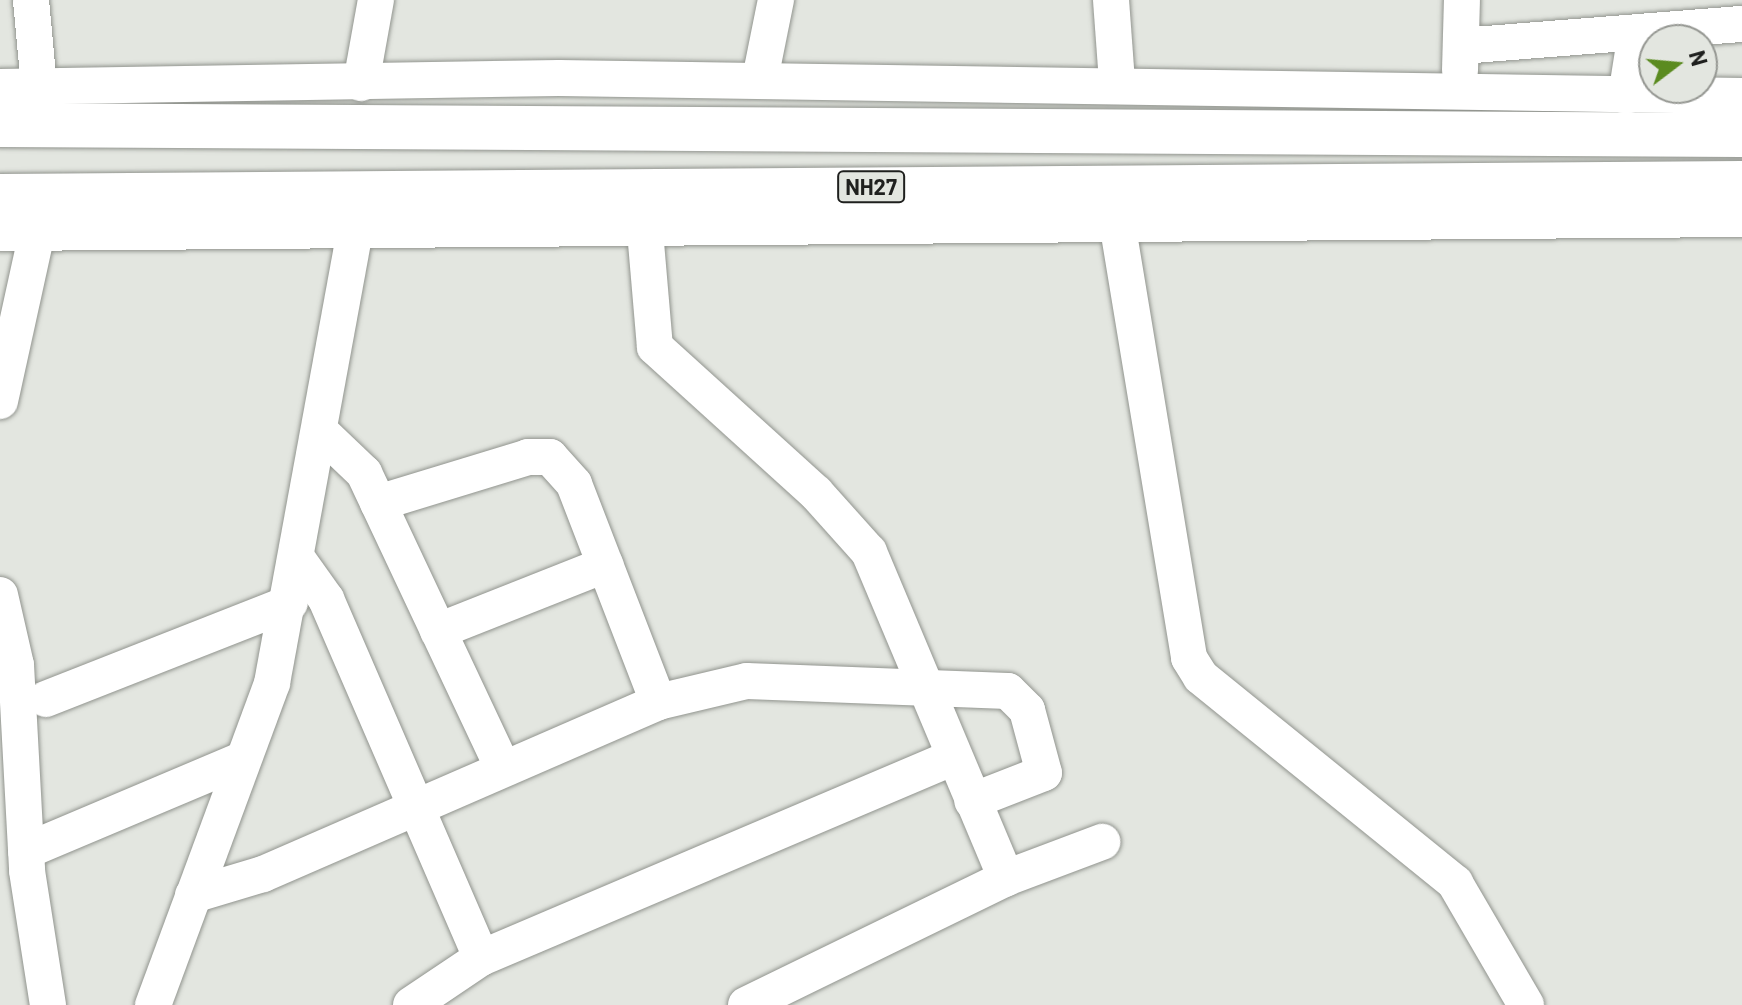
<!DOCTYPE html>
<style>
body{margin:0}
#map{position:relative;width:1742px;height:1005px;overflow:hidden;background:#e3e6e0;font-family:Barlow,sans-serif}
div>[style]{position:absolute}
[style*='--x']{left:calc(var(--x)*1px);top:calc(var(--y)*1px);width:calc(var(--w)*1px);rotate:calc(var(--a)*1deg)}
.roads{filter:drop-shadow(0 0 2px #91948e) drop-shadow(0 0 2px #91948e)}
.minor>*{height:36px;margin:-18px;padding:0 18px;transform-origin:18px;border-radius:18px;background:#fff}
.highway>*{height:44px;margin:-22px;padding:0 22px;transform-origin:22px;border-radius:22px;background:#fff}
span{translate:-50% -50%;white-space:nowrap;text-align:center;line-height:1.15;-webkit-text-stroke:6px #e3e6e0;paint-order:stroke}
.shield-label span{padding:2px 6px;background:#e3e6e0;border:2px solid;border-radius:6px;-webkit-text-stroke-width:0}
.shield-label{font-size:22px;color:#1f201e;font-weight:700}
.north{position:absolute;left:1638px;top:24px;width:80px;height:80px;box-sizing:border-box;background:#e3e6e0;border:2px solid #959792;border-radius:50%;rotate:74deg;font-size:22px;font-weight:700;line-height:32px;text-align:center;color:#1f201e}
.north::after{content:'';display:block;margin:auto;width:28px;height:36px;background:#5b8b20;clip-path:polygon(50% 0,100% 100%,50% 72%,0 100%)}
</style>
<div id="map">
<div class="roads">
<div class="minor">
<i style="--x:31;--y:0;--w:87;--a:84.7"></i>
<i style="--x:1111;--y:0;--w:81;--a:85.8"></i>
<i style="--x:1461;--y:46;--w:282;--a:-4.5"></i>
<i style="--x:1460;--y:70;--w:70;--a:-88.4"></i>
<i style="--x:760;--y:79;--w:81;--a:-78.6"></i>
<i style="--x:361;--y:83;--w:84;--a:-79.8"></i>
<i style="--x:0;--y:87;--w:559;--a:-0.92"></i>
<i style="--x:559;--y:78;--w:1183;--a:0.87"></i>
<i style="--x:1626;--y:96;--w:64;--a:-81"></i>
<i style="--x:1117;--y:222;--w:442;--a:80.6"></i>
<i style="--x:1189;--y:658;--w:22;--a:58"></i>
<i style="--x:1201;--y:677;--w:327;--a:39"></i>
<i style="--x:1455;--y:883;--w:141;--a:59.8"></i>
<i style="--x:645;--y:231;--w:116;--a:85.1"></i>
<i style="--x:655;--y:347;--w:217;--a:42.2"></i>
<i style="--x:816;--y:493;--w:79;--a:48.1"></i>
<i style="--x:869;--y:552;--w:354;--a:67.2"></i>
<i style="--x:0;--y:233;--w:1742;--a:-0.46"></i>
<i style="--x:0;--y:401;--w:172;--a:-77.6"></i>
<i style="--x:322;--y:433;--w:58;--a:43.6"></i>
<i style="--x:364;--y:473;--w:324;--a:64.8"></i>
<i style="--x:378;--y:503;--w:157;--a:-17"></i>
<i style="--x:528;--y:457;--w:22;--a:0"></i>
<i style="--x:550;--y:457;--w:36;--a:48"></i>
<i style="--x:574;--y:484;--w:234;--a:68.9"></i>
<i style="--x:299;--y:561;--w:47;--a:54.6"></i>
<i style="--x:326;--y:599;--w:391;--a:66.6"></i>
<i style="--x:0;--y:595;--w:72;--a:77.1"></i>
<i style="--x:16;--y:665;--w:206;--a:86.9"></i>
<i style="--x:27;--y:871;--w:136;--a:81.1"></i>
<i style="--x:438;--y:631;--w:180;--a:-21.6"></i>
<i style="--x:46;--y:699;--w:262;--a:-21.5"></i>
<i style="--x:26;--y:851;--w:233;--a:-22.9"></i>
<i style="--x:193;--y:895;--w:73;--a:-16.7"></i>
<i style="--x:263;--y:874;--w:431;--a:-23.5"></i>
<i style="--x:658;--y:702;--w:91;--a:-13.3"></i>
<i style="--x:747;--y:681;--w:261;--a:2.2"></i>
<i style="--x:1008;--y:691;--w:27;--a:45"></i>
<i style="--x:1027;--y:710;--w:65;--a:74.9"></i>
<i style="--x:1044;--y:773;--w:77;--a:158.7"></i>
<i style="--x:153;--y:1005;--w:343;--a:-69.7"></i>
<i style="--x:272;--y:683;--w:459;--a:-79.6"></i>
<i style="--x:411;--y:1005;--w:84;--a:-33.9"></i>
<i style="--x:481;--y:958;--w:514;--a:-23.02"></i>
<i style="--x:746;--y:1005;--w:289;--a:-26"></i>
<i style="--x:1006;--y:878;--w:103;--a:-20.6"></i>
</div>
<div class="highway">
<i style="--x:0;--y:125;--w:1742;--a:0.33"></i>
<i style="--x:0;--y:196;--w:1742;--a:-0.43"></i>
</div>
</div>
<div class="shield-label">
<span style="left:871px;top:187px">NH27</span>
</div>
<div class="north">N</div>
</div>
